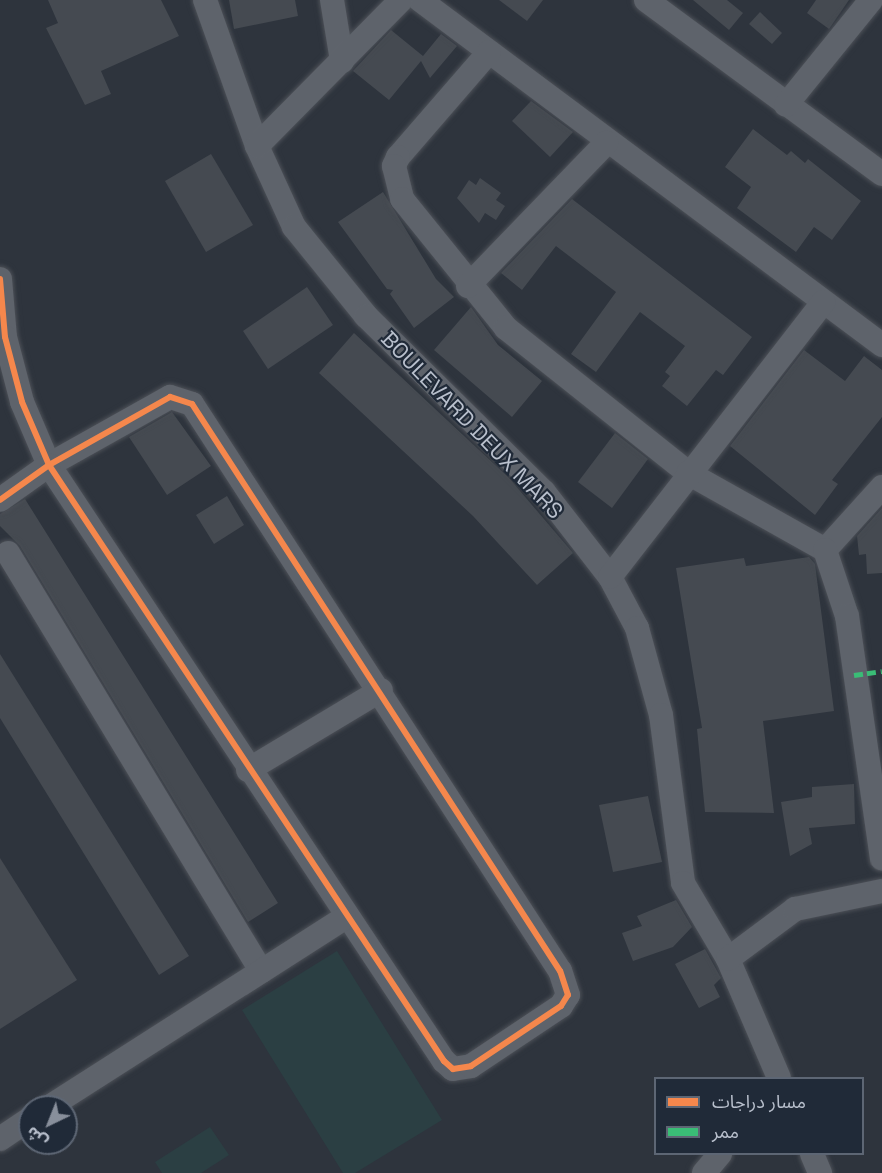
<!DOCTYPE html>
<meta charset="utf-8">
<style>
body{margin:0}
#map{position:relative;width:882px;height:1173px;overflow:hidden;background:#2e343d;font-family:"Space Grotesk","Noto Sans Arabic",sans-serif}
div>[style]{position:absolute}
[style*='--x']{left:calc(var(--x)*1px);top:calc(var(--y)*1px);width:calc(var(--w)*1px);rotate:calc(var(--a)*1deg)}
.green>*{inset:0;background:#2b3f43}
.building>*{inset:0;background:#454a51}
.roads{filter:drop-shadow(0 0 2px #4c5057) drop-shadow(0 0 2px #4c5057)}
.minor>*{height:24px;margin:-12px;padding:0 12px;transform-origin:12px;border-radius:12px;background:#5e636b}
.quiet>*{height:4.5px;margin-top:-2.25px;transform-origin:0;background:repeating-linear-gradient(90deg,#3abd76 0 9px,transparent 0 13.5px)}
.cycleway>*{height:6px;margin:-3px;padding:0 3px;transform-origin:3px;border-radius:3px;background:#f5874c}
span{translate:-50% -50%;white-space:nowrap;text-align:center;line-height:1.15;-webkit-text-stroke:4.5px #202a38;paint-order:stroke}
.street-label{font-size:22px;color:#b9c0cd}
.legend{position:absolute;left:654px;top:1077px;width:210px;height:78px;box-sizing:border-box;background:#202a38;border:2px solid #5d6674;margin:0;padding:8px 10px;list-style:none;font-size:18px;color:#b9c0cd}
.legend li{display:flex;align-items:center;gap:12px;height:30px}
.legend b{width:30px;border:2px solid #5d6674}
.north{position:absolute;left:18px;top:1095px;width:60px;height:60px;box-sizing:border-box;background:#202a38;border:2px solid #5d6674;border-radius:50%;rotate:223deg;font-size:16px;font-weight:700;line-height:24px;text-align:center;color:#b9c0cd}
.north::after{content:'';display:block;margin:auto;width:21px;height:27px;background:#888f9b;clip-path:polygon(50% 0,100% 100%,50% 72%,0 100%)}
</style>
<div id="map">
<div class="green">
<i style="clip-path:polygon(337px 951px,442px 1120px,355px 1173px,343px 1173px,242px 1010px)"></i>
<i style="clip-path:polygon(210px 1127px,229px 1155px,201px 1173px,162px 1173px,155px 1162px)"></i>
</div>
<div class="building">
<i style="clip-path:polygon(48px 0,161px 0,179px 36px,101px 71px,111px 94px,85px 105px,46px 28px,58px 23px)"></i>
<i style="clip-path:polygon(229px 0,295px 0,298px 16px,234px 29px)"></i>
<i style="clip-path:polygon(499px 0,543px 0,527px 21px)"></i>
<i style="clip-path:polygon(693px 0,727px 0,743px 13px,729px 30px)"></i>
<i style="clip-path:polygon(816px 0,849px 0,829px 29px,807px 13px)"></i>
<i style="clip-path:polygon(760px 12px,782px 33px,772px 44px,749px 24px)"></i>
<i style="clip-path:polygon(391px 30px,423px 56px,441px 34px,457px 46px,430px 78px,421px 61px,389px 100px,353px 71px)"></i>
<i style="clip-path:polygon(531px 101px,573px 132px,550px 157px,512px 121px)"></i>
<i style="clip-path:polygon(753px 129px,787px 155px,791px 151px,805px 163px,808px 159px,861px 201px,832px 240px,814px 227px,796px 252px,737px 208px,751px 187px,725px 167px)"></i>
<i style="clip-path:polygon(211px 154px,253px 225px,206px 252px,165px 181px)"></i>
<i style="clip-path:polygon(480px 178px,501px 193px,496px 200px,505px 206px,496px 220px,485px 213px,479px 223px,457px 198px,469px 180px,476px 185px)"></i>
<i style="clip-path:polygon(383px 192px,436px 279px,454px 297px,414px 328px,390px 294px,393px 290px,387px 289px,338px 222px)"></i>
<i style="clip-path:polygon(572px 199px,752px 337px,723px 375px,716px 370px,687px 406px,662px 386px,670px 376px,665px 372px,685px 346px,640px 312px,596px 372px,571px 354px,616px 292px,556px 246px,522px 290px,501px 273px)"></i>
<i style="clip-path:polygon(307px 287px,333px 325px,268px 369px,243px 331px)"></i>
<i style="clip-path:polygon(471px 307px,498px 345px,542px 381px,512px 417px,434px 350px)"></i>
<i style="clip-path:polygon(354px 333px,509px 478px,573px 553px,537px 585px,473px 516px,319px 373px)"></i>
<i style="clip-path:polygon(804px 350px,845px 381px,864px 356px,882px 370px,882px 417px,832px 480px,838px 484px,815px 515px,730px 446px)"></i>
<i style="clip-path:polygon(172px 412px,211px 466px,167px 495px,129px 437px)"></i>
<i style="clip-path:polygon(615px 433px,648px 459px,612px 508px,578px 482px)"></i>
<i style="clip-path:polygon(227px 496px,244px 525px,214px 544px,196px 515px)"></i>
<i style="clip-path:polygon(25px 499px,278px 903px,248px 922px,20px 546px,0 526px,0 514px)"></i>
<i style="clip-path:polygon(882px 508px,882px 573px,867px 574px,866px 554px,859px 555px,857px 536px)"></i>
<i style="clip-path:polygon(809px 557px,815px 564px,834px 711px,763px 721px,774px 813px,705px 812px,697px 729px,702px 728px,676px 568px,744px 558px,746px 566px)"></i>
<i style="clip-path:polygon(0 654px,189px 956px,159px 975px,0 718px)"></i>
<i style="clip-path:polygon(854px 784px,855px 824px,809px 828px,812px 844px,790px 856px,781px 802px,812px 797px,812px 787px)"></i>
<i style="clip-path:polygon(648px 796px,662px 862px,613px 872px,599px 805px)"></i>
<i style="clip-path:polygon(0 858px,77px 980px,0 1029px)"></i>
<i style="clip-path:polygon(676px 900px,692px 927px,673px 947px,633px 961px,622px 933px,642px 926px,637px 916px)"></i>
<i style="clip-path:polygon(705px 949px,721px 978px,714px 985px,720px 997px,699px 1008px,675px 964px)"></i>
</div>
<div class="roads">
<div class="minor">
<i style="--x:205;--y:0;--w:155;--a:70.4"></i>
<i style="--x:257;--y:146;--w:89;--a:65.4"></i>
<i style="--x:294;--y:227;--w:114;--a:51"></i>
<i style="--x:366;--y:316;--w:250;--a:44.7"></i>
<i style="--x:544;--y:492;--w:108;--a:52.2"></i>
<i style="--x:610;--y:577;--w:58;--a:62.1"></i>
<i style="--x:637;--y:628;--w:90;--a:74.6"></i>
<i style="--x:661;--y:715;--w:169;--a:82.5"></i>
<i style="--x:683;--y:883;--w:88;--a:59.4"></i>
<i style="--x:728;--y:959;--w:129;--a:66.8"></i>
<i style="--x:332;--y:0;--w:62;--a:80.7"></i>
<i style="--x:420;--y:0;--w:577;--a:36.75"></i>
<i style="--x:646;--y:0;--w:293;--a:36.4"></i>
<i style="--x:489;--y:52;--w:139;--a:130.9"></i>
<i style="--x:398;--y:157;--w:10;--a:114"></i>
<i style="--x:394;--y:166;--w:34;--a:76"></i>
<i style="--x:402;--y:199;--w:166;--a:51.1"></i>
<i style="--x:506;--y:328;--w:233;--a:38.5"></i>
<i style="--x:688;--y:473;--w:157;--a:29.3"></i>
<i style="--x:786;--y:105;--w:135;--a:-51"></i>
<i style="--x:257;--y:146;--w:205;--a:-45.4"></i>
<i style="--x:0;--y:279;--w:58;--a:85.1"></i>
<i style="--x:5;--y:337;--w:67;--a:75.3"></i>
<i style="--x:22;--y:402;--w:69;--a:66.8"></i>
<i style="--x:49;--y:465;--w:715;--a:56.47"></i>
<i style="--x:444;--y:1061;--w:12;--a:42"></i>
<i style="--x:453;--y:1069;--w:18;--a:-9"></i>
<i style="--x:471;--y:1066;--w:108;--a:-33.7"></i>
<i style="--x:561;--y:1006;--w:13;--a:-58"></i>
<i style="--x:568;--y:995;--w:25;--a:-108"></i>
<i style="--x:560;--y:971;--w:676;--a:-122.98"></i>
<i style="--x:192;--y:404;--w:23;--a:-162"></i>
<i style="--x:170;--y:397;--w:139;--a:150.7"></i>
<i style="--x:49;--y:465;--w:60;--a:144.5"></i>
<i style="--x:468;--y:286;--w:199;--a:-46"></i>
<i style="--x:882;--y:487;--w:85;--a:132.1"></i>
<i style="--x:825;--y:550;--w:70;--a:71.6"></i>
<i style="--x:847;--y:616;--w:245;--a:81.8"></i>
<i style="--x:8;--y:553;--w:489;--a:58.8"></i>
<i style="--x:610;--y:577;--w:348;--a:-52.2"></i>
<i style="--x:248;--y:770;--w:155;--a:-31"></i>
<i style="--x:728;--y:959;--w:84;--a:-36.7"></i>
<i style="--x:795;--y:909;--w:89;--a:-11.7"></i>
<i style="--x:49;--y:1107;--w:350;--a:-32.6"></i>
<i style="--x:0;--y:1139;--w:36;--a:-34"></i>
<i style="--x:812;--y:1154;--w:21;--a:67"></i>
<i style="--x:704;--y:1173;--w:25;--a:-50"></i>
</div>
</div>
<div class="quiet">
<i style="--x:854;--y:675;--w:28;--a:-8"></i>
</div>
<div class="cycleway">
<i style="--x:0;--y:279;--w:58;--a:85.1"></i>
<i style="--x:5;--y:337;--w:67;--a:75.3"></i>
<i style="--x:22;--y:402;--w:69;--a:66.8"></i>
<i style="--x:49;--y:465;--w:715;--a:56.47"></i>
<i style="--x:444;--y:1061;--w:12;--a:42"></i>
<i style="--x:453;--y:1069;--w:18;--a:-9"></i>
<i style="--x:471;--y:1066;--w:108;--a:-33.7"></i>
<i style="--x:561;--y:1006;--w:13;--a:-58"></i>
<i style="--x:568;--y:995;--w:25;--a:-108"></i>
<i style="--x:560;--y:971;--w:676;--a:-122.98"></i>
<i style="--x:192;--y:404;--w:23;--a:-162"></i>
<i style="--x:170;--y:397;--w:139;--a:150.7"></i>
<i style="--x:49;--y:465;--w:60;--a:144.5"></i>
</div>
<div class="street-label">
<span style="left:472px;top:425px;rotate:46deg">BOULEVARD DEUX MARS</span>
</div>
<ul class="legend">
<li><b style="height:8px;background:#f5874c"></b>مسار دراجات</li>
<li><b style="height:8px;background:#3abd76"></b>ممر</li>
</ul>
<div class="north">ش</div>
</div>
